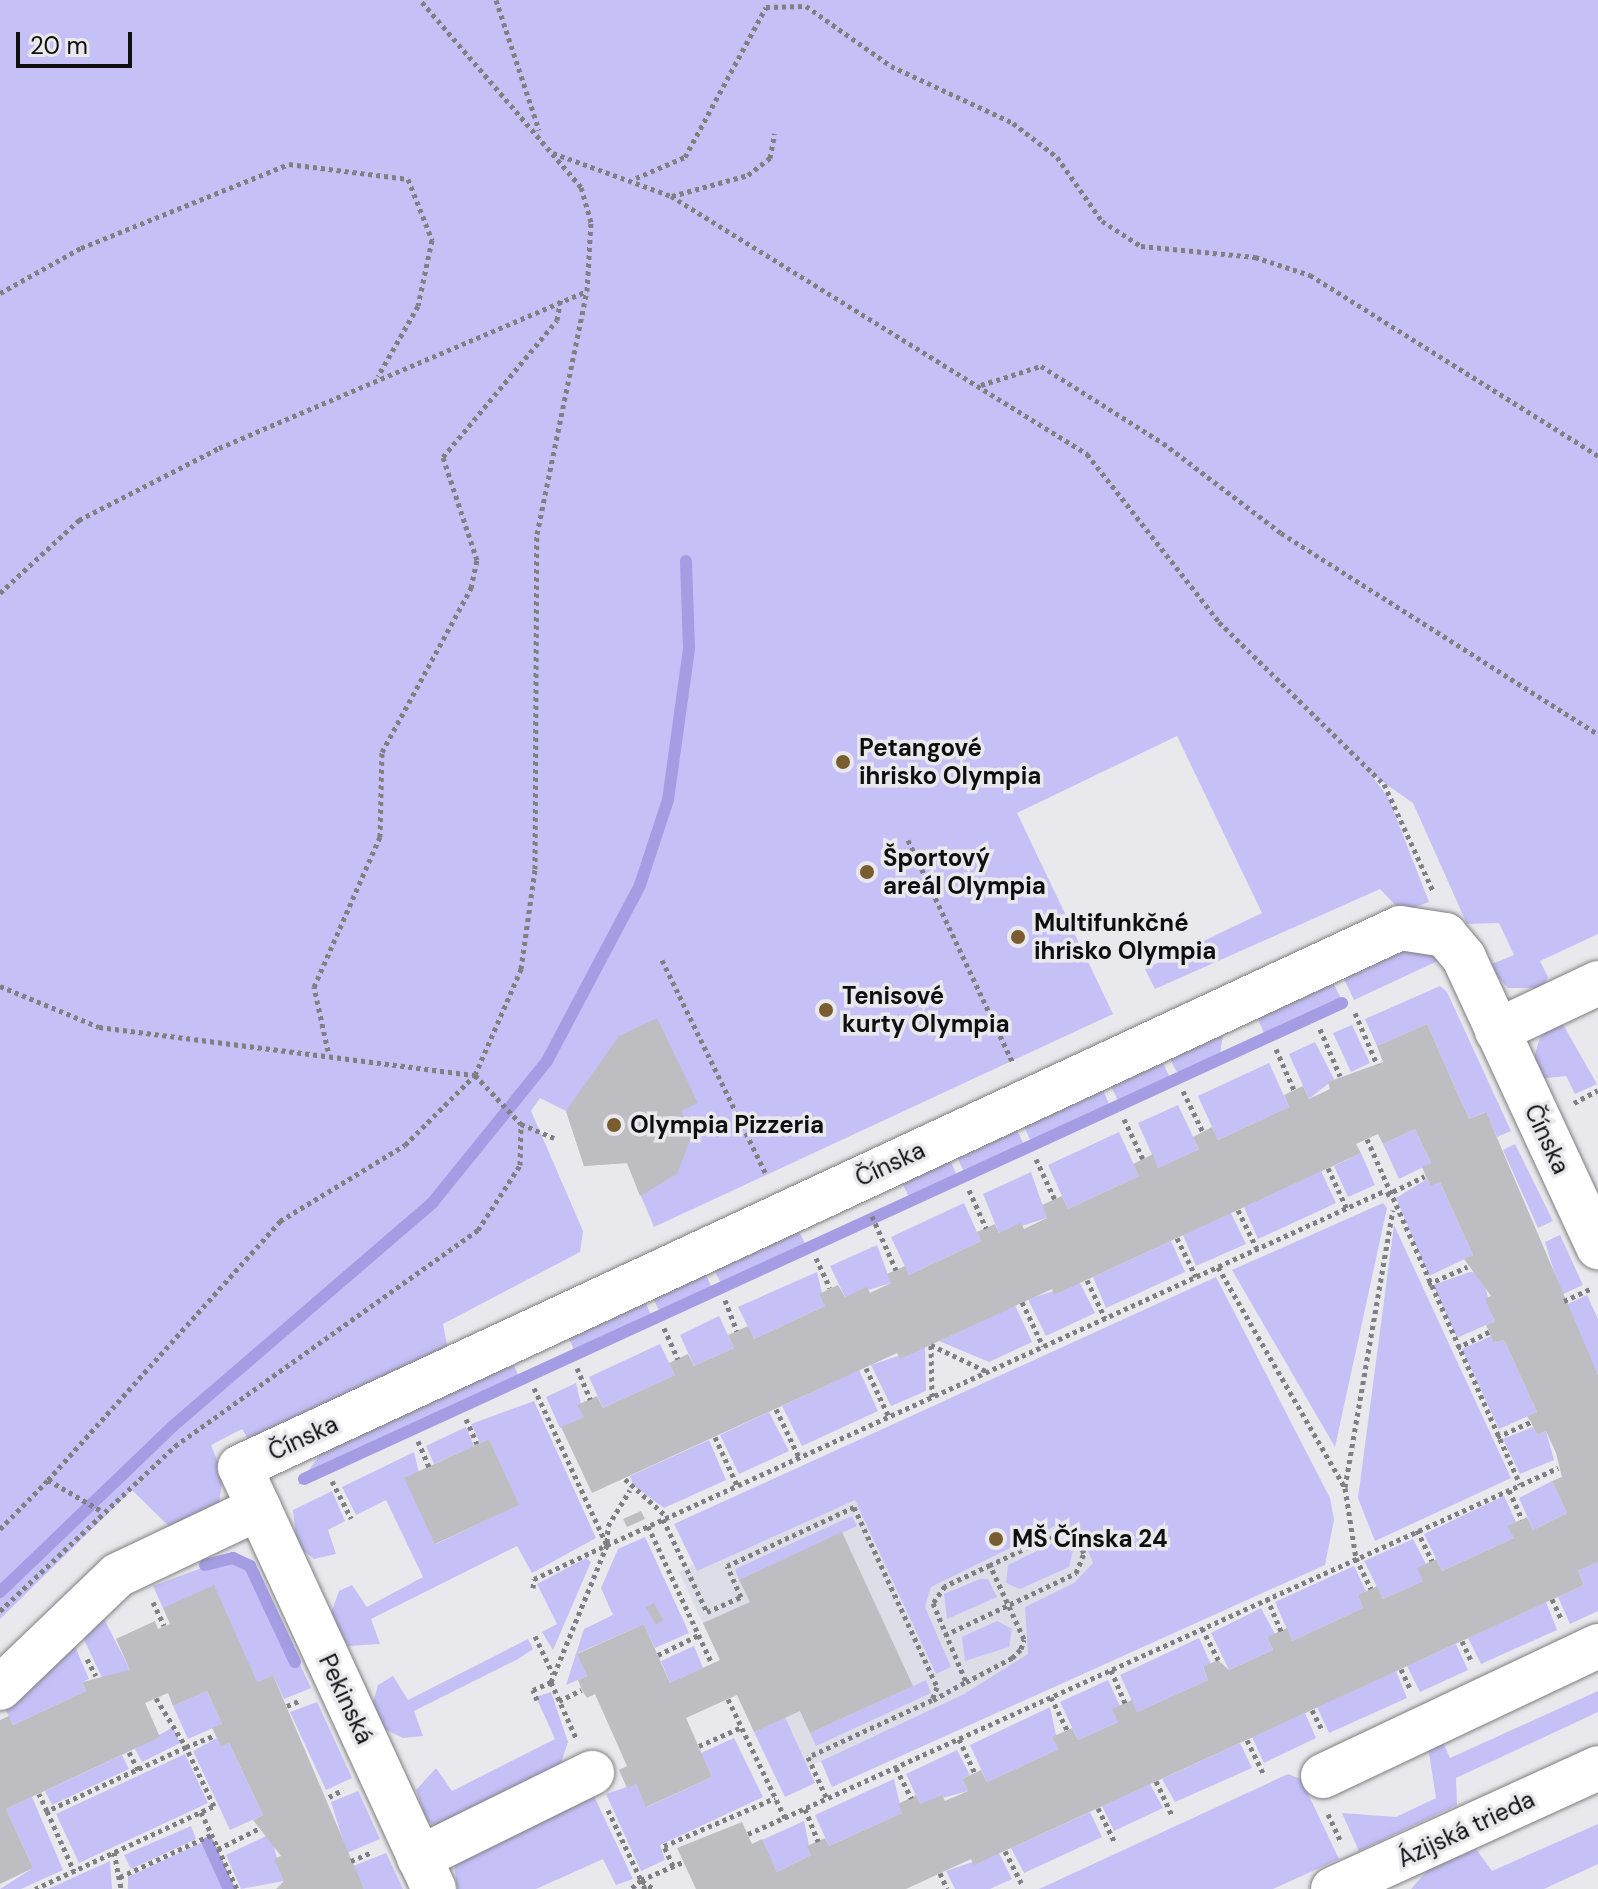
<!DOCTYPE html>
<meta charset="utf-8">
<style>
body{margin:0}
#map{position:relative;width:1598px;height:1889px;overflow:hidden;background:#e9e8ec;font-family:"DM Sans",sans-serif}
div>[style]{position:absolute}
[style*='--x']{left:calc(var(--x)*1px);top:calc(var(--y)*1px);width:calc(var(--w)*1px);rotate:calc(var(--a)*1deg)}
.built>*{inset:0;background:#dddde8}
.green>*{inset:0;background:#c5c1f7}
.stream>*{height:12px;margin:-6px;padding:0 6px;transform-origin:6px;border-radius:6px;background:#a49de4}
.building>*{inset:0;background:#bebec2}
.path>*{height:5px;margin-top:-2.5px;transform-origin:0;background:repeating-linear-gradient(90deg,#807f82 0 4px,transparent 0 8px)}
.roads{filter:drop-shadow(0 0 2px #7e7e81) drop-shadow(0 0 2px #7e7e81)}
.minor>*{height:44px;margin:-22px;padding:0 22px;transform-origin:22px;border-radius:22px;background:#fff}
.dots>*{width:22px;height:22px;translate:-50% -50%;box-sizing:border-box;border:4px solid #e9e8ec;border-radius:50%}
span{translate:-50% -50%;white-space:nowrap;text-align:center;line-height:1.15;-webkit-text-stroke:7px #e9e8ec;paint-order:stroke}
.poi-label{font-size:24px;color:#0f0f10;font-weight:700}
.left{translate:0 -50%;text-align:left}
.street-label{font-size:24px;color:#0f0f10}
.scale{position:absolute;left:16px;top:32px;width:116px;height:36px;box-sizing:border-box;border:4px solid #0f0f10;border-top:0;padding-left:10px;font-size:24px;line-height:28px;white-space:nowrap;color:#0f0f10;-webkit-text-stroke:6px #e9e8ec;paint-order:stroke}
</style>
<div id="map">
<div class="built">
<i style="clip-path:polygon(1209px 1321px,1307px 1533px,808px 1767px,785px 1718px,754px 1732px,679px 1572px,694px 1564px,684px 1544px)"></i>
</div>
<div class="green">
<i style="clip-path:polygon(0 0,1598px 0,1598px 934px,1540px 961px,1548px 977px,1543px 988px,1508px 988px,1487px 966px,1514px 955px,1499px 923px,1467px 924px,1413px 803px,1370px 773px,1389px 799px,1429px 902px,1402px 912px,1380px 889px,1155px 989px,1145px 969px,1262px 913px,1177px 736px,1017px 813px,1113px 1014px,654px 1227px,627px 1163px,584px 1166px,566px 1111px,540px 1098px,531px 1111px,583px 1231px,580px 1252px,443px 1324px,448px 1350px,250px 1442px,242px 1429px,211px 1445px,223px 1475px,219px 1503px,180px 1537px,132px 1490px,0 1619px)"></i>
<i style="clip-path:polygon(1423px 950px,1442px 959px,1354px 1000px,1343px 977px,1397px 952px)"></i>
<i style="clip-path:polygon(1333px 982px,1344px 1005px,1267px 1040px,1257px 1017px)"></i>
<i style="clip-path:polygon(1440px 986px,1447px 992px,1511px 1131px,1497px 1137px,1485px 1112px,1469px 1119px,1427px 1024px,1377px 1046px,1365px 1019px)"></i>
<i style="clip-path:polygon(1561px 1021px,1597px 1084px,1575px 1094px,1566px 1076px,1539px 1079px,1534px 1058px,1540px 1037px)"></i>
<i style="clip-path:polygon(1352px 1025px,1370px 1063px,1351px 1072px,1333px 1033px)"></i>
<i style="clip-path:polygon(1223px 1033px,1219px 1062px,1181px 1080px,1169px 1057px)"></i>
<i style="clip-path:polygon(1315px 1042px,1334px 1079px,1309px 1099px,1289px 1054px)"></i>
<i style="clip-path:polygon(1162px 1061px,1173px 1084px,1121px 1107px,1110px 1084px)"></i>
<i style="clip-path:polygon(1269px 1063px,1289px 1107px,1218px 1140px,1198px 1096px)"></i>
<i style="clip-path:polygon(1102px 1088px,1112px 1111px,1034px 1148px,1023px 1124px)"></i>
<i style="clip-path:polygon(1178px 1105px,1199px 1149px,1158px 1168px,1138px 1123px)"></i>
<i style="clip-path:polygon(1016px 1128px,1027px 1151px,967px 1178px,956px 1155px)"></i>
<i style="clip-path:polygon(1415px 1129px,1431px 1163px,1399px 1179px,1383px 1144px)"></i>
<i style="clip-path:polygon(1119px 1132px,1139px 1176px,1068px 1209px,1048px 1165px)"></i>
<i style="clip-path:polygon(1515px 1144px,1553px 1221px,1538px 1228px,1503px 1150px)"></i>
<i style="clip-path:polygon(1361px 1153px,1375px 1185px,1348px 1197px,1334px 1166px)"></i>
<i style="clip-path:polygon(949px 1158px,960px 1182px,912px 1203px,901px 1181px)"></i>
<i style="clip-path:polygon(1321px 1171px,1336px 1203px,1258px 1239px,1244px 1207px)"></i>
<i style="clip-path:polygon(1031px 1172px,1047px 1218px,999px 1233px,983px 1194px)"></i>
<i style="clip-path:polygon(1427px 1179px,1431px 1186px,1440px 1182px,1473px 1255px,1429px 1276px,1396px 1198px)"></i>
<i style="clip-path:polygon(964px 1203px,981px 1241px,909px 1275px,891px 1237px)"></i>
<i style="clip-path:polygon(1383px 1203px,1387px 1208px,1335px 1447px,1232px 1270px)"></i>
<i style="clip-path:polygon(1231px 1213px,1246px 1244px,1196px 1266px,1183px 1235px)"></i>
<i style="clip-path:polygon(1394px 1225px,1511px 1478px,1375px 1541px,1358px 1498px)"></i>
<i style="clip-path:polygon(797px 1228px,809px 1251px,724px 1290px,713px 1267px)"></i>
<i style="clip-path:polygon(1560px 1235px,1583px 1285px,1561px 1295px,1545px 1242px)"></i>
<i style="clip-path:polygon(1171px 1241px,1185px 1272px,1106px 1308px,1093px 1277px)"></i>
<i style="clip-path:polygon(877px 1245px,891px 1283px,845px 1297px,830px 1266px)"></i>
<i style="clip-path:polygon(704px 1271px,715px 1294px,662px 1318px,652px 1295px)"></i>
<i style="clip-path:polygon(817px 1272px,825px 1306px,754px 1339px,738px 1307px)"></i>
<i style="clip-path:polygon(1470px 1272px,1481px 1273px,1495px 1321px,1457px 1338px,1433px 1285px)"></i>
<i style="clip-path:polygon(1216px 1277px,1330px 1498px,1334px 1520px,1325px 1565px,832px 1787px,821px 1761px,964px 1694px,1028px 1654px,1025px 1607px,1074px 1583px,1093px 1563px,1081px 1532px,1059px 1524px,931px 1587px,925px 1607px,951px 1667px,936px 1674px,855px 1500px,697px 1571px,674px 1524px)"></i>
<i style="clip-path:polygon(1080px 1283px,1095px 1313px,1046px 1336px,1028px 1299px)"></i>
<i style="clip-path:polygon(1587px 1295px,1598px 1319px,1598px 1375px,1566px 1305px)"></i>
<i style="clip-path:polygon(644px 1299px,654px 1322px,577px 1357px,567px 1334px)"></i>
<i style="clip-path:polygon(1015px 1305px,1032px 1342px,989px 1362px,939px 1341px)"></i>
<i style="clip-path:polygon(719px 1316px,734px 1348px,694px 1366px,680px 1335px)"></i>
<i style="clip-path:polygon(1491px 1336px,1495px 1343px,1504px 1340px,1537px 1412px,1499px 1429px,1462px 1349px)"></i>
<i style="clip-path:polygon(660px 1344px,675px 1375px,603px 1408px,589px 1377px)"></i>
<i style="clip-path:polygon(925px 1347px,926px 1391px,891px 1406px,871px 1365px)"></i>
<i style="clip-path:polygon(511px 1360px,522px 1382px,298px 1485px,327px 1445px)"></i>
<i style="clip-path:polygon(859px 1370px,878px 1411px,802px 1446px,782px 1406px)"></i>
<i style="clip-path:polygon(576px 1383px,584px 1417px,560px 1428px,546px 1397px)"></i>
<i style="clip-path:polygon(534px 1401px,596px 1538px,532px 1573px,517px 1546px,371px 1619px,380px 1644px,348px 1646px,330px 1616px,339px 1591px,352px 1585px,367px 1607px,423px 1577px,386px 1500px,356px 1515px,342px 1487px,414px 1452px,436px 1544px,518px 1505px,489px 1439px,480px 1443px,471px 1424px)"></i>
<i style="clip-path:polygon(769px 1412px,789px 1451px,739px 1474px,720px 1435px)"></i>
<i style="clip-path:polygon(466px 1427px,474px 1446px,434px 1464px,426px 1446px)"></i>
<i style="clip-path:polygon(1533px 1427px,1537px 1435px,1546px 1431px,1554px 1460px,1520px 1474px,1503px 1439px)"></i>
<i style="clip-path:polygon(709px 1440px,726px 1480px,664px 1508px,634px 1486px,630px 1476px)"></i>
<i style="clip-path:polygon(1552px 1481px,1567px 1513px,1533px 1530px,1519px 1498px)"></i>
<i style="clip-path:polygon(332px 1491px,345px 1521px,328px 1530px,336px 1554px,314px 1559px,297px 1546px,293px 1510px)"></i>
<i style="clip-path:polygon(1504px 1496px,1516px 1522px,1508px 1526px,1514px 1538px,1442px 1571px,1424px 1534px)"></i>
<i style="clip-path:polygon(852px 1516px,857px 1526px,739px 1580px,735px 1569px)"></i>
<i style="clip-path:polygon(645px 1537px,689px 1633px,655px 1648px,644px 1624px,578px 1653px,587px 1676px,566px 1685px,584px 1629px,613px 1615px,601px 1588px,618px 1549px)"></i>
<i style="clip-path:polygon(1413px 1539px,1426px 1564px,1423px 1581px,1383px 1599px,1364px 1561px)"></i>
<i style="clip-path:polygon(1057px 1541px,1073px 1550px,1069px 1567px,1020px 1589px,1006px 1583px,1008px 1565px)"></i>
<i style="clip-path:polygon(234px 1556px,252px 1564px,311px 1688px,284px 1699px,273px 1675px,257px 1682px,163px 1608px,153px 1586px)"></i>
<i style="clip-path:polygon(586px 1558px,591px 1562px,553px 1650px,542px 1632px,557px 1624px,537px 1584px)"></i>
<i style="clip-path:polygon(1598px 1562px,1598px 1611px,1570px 1624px,1558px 1597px,1584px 1585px,1578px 1571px)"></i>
<i style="clip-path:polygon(1354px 1566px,1366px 1591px,1358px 1595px,1363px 1608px,1292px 1641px,1275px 1602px)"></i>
<i style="clip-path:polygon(980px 1579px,988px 1579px,997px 1597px,947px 1619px,944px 1594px)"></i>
<i style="clip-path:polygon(1546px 1602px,1557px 1630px,1481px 1664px,1468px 1638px)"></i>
<i style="clip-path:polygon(1261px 1608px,1275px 1634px,1267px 1637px,1273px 1650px,1229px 1670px,1211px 1633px)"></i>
<i style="clip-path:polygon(99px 1609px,130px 1670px,104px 1682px,79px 1629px)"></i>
<i style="clip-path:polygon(997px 1621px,1012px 1629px,1009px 1647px,965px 1661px,962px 1637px)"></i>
<i style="clip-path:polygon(71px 1637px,89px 1679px,82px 1682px,86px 1691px,13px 1725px,3px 1704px)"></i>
<i style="clip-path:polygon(1199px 1638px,1211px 1664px,1203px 1668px,1208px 1680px,1137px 1712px,1120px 1675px)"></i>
<i style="clip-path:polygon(528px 1639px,533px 1649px,518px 1659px,414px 1711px,423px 1736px,403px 1738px,382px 1728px,372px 1706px,378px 1685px,393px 1676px,408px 1700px)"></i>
<i style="clip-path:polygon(1456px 1644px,1468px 1670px,1420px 1692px,1407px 1666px)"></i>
<i style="clip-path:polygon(694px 1646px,703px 1668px,670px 1683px,661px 1661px)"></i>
<i style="clip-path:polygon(1396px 1671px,1407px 1698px,1329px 1733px,1317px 1707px)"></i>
<i style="clip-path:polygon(926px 1680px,931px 1693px,816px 1746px,810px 1733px)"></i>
<i style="clip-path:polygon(1108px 1680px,1120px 1706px,1118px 1722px,1078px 1740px,1060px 1702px)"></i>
<i style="clip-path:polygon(207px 1691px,222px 1724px,188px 1739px,173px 1706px)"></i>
<i style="clip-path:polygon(1598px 1691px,1598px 1712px,1456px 1778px,1457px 1805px,1359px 1851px,1342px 1813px,1396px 1817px,1436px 1798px,1428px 1747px,1441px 1738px,1450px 1758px)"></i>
<i style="clip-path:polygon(551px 1692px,568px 1742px,557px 1775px,440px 1829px,426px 1820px,416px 1790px,436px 1768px,452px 1791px,555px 1739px,536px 1697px)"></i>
<i style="clip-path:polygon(317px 1702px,352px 1778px,326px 1790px,290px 1712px)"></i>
<i style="clip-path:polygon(1050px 1707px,1059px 1749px,987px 1782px,970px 1745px)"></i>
<i style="clip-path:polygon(1305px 1713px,1316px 1738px,1264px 1763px,1252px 1737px)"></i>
<i style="clip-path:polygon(785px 1717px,815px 1783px,785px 1797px,754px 1732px)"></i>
<i style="clip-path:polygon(173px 1727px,180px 1743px,142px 1762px,135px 1749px)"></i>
<i style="clip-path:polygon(217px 1738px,221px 1746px,229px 1743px,263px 1815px,230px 1830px,193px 1751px)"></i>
<i style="clip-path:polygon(734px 1738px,763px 1797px,660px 1845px,665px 1860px,641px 1871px,606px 1794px,636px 1784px,647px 1807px,712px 1777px,701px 1753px)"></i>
<i style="clip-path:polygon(1240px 1743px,1252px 1768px,1175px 1802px,1162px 1779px)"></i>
<i style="clip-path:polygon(957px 1750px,970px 1775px,962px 1779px,968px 1791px,920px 1804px,906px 1774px)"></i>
<i style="clip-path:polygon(185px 1754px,208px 1803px,79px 1863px,56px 1814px)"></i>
<i style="clip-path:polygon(122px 1755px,129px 1769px,52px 1805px,45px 1791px)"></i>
<i style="clip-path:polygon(1288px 1774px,1301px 1779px,1339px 1859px,1273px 1889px,1039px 1889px)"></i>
<i style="clip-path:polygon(894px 1779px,902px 1813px,829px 1846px,815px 1815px)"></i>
<i style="clip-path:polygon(1150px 1784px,1163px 1808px,1114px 1831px,1102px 1806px)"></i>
<i style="clip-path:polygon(358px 1791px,380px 1839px,347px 1853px,331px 1802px)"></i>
<i style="clip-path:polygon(594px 1796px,633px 1879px,616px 1885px,603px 1859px,536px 1889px,457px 1889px,454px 1864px)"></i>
<i style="clip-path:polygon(32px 1797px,63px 1870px,21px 1889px,0 1889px,33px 1868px,6px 1809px)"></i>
<i style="clip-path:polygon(1090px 1812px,1102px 1837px,1024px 1873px,1011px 1848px)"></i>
<i style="clip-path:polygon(804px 1821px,811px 1855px,777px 1872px,762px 1840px)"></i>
<i style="clip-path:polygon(1598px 1824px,1598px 1864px,1544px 1889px,1411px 1889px,1428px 1870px,1476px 1849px,1492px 1871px)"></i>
<i style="clip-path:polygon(191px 1826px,196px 1839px,131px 1869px,124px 1855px)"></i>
<i style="clip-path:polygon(270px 1834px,284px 1881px,241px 1889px,226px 1855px)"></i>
<i style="clip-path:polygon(209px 1839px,232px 1889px,128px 1889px,128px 1877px)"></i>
<i style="clip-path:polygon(386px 1853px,403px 1889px,364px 1889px,353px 1866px)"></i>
<i style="clip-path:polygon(999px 1853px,1012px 1879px,990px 1889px,955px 1889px,946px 1871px)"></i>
<i style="clip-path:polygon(110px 1861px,112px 1889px,48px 1889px)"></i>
</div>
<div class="stream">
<i style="--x:304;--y:1479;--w:1142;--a:-24.63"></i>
<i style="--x:205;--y:1565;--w:29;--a:-14"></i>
<i style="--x:233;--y:1558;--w:19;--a:25"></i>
<i style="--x:250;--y:1566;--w:106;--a:64.9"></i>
<i style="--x:0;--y:1592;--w:240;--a:-43.8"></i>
<i style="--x:173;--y:1426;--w:343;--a:-40.7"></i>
<i style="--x:433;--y:1202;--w:181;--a:-51"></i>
<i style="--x:547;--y:1061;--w:199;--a:-62.1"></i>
<i style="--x:640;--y:885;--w:89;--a:-71.8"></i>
<i style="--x:668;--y:800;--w:153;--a:-82.1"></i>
<i style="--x:689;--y:648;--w:87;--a:-92"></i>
<i style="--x:208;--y:1843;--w:51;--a:65.5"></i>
</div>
<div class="building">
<i style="clip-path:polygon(657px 1018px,698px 1103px,681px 1111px,692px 1135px,677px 1174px,640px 1196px,627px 1163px,584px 1166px,566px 1111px,619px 1036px)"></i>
<i style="clip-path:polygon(1427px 1024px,1469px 1119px,1486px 1112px,1598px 1375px,1598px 1562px,1578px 1571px,1584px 1585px,974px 1865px,971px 1859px,906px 1889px,696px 1889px,677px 1848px,742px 1822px,752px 1844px,762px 1839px,777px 1872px,811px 1855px,807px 1846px,825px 1838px,829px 1846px,902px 1813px,898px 1804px,916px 1795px,920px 1804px,942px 1795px,945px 1801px,968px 1791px,962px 1779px,981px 1770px,987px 1782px,1059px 1749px,1052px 1737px,1072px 1728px,1078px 1740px,1118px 1722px,1112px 1709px,1132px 1700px,1137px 1712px,1208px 1680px,1203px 1667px,1218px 1660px,1229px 1670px,1273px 1650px,1267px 1637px,1287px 1628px,1292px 1641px,1363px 1608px,1358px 1595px,1377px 1586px,1383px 1599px,1423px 1581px,1417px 1568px,1436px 1559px,1442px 1571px,1514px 1538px,1507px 1526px,1516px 1522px,1527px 1517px,1533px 1530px,1567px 1513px,1552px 1481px,1562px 1477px,1556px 1453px,1546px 1431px,1537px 1435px,1531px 1422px,1527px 1416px,1537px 1412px,1504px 1340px,1494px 1343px,1486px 1325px,1495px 1321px,1485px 1299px,1491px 1296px,1464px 1259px,1473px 1255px,1440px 1182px,1431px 1186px,1427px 1179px,1422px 1167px,1431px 1163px,1415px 1129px,1383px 1144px,1378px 1134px,1356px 1144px,1361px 1153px,1080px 1283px,1054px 1295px,1052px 1289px,900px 1359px,897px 1353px,592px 1493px,561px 1427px,584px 1417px,577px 1405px,597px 1396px,603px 1408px,675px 1375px,669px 1363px,688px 1354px,694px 1366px,734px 1348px,728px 1335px,748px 1326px,754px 1339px,825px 1306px,819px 1294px,838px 1285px,845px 1297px,867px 1287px,870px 1293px,891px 1283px,887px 1274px,905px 1266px,909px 1275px,981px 1241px,977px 1232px,995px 1224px,999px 1233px,1021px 1223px,1024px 1229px,1047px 1218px,1042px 1205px,1062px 1196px,1068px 1209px,1139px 1176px,1133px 1164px,1153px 1154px,1158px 1168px,1199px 1149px,1193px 1137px,1212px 1127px,1218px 1140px,1289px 1107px,1284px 1095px,1303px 1086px,1309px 1099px,1330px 1089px,1328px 1082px,1383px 1062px,1377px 1046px)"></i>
<i style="clip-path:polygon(489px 1439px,519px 1505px,435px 1544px,404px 1478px)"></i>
<i style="clip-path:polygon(641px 1511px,645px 1519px,627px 1527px,623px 1519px)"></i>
<i style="clip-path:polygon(842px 1532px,913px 1686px,810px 1733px,800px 1711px,754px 1732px,737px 1695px,719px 1703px,686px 1718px,712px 1777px,646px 1807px,636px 1784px,627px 1788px,619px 1770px,627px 1766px,595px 1694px,587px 1698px,582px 1690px,578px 1680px,587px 1676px,577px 1654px,644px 1624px,670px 1683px,720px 1660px,703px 1623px,750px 1602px,739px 1580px)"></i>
<i style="clip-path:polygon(214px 1585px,257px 1682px,273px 1675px,364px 1889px,276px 1889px,284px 1881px,274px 1859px,281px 1856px,253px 1820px,263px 1815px,229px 1743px,221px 1747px,217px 1738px,212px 1728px,222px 1724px,207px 1691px,173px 1706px,168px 1693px,145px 1703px,160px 1737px,6px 1809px,33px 1868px,0 1884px,0 1720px,9px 1716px,13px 1725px,86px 1691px,82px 1682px,130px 1670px,116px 1639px,155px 1621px,158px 1629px,170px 1624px,163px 1608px)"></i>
<i style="clip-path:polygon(654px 1603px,663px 1620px,656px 1625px,646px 1607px)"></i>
</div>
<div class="path">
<i style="--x:496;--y:0;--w:137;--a:71.7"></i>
<i style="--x:553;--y:153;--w:126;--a:20"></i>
<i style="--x:671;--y:196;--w:490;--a:31.8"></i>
<i style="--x:1087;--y:454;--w:214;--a:51.8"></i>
<i style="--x:1219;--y:622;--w:231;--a:44.5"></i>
<i style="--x:1384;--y:784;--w:118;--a:65.4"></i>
<i style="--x:636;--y:178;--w:53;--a:-23.2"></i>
<i style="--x:685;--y:157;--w:170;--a:-61.6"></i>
<i style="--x:766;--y:7;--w:40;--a:-1.4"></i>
<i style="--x:806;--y:6;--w:104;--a:35.2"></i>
<i style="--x:891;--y:66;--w:135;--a:25"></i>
<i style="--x:1013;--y:123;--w:56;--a:37.7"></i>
<i style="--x:1057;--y:157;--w:78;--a:54.9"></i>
<i style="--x:1102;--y:221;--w:46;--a:32.7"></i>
<i style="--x:1141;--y:246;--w:115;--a:5.5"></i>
<i style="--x:1255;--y:257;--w:58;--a:18.1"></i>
<i style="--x:1310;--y:275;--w:340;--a:32.1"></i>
<i style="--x:672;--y:196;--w:79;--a:-15.4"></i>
<i style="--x:748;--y:175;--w:28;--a:-38"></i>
<i style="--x:770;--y:158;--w:25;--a:-79"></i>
<i style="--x:0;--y:293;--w:93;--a:-29.1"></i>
<i style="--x:81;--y:248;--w:224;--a:-22"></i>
<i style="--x:289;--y:164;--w:120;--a:7.2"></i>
<i style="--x:408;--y:179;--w:66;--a:68.5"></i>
<i style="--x:432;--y:240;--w:67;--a:102"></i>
<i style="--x:418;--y:306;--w:81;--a:119.7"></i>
<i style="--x:981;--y:385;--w:63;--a:-17.6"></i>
<i style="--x:1041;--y:366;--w:144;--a:32.3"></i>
<i style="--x:1163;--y:443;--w:148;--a:37.3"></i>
<i style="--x:1281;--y:533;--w:375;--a:32.4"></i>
<i style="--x:0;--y:593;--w:108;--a:-42.7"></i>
<i style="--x:79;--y:520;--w:157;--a:-27.2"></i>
<i style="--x:219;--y:448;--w:400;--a:-23.1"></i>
<i style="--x:587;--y:291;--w:69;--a:-86.7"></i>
<i style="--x:591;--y:222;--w:36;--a:-106"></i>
<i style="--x:581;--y:187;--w:247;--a:-130.7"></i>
<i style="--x:908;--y:840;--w:246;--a:64.8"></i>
<i style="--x:662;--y:960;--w:240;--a:64.1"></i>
<i style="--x:0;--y:986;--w:107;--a:22.5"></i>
<i style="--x:99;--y:1027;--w:379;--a:7.3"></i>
<i style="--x:475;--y:1075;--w:67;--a:46.8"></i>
<i style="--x:521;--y:1124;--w:36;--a:23"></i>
<i style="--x:1355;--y:1013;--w:56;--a:66.7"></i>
<i style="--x:1320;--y:1029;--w:51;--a:66.9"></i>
<i style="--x:1276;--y:1049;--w:45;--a:66.3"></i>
<i style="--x:328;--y:1051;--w:66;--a:-102.3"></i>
<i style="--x:314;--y:987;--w:164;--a:-66.3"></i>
<i style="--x:380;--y:837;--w:85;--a:-88.7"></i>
<i style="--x:382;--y:752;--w:187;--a:-61.5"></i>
<i style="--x:471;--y:588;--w:29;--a:-78"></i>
<i style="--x:477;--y:560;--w:108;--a:-108.3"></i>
<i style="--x:443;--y:457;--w:178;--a:-50.2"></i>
<i style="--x:557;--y:320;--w:22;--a:-80"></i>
<i style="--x:1183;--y:1091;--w:46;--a:64"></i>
<i style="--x:1574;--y:1103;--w:27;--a:-28"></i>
<i style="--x:1124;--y:1119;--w:44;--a:64.6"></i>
<i style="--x:1367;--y:1139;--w:378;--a:66.1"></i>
<i style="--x:1036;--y:1159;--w:45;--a:65.1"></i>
<i style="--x:1328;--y:1168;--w:45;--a:65.1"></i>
<i style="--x:969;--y:1190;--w:42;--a:65.9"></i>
<i style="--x:1386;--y:1195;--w:43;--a:-26"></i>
<i style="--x:1238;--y:1210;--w:43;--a:64"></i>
<i style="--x:872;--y:1216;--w:59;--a:66"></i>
<i style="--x:1177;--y:1238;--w:43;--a:64"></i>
<i style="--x:816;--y:1258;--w:33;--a:65"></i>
<i style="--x:1218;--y:1267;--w:255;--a:60.1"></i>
<i style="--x:1345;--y:1488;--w:71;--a:81.1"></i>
<i style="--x:1356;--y:1558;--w:34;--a:64"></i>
<i style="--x:1087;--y:1280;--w:42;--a:64.7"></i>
<i style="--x:1428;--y:1284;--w:43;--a:-23.6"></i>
<i style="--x:725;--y:1300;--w:33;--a:69"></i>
<i style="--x:1564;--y:1301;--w:31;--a:-25"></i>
<i style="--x:1022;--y:1302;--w:49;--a:64.5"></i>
<i style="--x:664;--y:1328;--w:34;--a:66"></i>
<i style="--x:1457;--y:1348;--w:36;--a:-27"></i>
<i style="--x:577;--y:1368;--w:34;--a:67"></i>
<i style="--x:866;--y:1368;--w:54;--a:64.9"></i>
<i style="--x:534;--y:1388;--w:173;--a:65.1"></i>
<i style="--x:607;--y:1545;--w:854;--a:-24.49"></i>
<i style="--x:932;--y:1397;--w:52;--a:-91.1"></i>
<i style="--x:931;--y:1345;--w:63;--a:25.3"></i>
<i style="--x:776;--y:1409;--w:53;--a:64.4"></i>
<i style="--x:466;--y:1419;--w:27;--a:66"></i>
<i style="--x:715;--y:1437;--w:53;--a:65.4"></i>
<i style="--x:1497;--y:1437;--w:37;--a:-24"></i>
<i style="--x:418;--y:1441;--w:28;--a:67"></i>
<i style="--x:625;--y:1479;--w:57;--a:42.1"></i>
<i style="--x:48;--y:1480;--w:348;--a:-48.1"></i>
<i style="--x:280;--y:1221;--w:146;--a:-31.3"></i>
<i style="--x:405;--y:1145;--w:99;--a:-45"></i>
<i style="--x:475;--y:1075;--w:116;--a:-66.5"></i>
<i style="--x:521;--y:969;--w:101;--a:-82"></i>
<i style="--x:535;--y:869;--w:335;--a:-89.7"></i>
<i style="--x:537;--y:534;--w:248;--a:-78.4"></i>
<i style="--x:332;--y:1481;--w:42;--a:62.8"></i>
<i style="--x:1345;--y:1487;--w:281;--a:-80.2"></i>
<i style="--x:1509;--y:1490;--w:32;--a:66"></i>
<i style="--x:663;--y:1519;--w:103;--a:64.7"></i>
<i style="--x:707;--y:1612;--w:37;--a:-24"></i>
<i style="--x:741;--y:1597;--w:34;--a:-114"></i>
<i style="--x:727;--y:1566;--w:140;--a:-24.9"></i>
<i style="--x:854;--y:1507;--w:198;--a:65.2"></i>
<i style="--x:937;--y:1687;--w:14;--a:111"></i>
<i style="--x:932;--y:1700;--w:136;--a:155.3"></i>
<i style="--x:808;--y:1757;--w:46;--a:65.7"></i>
<i style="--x:648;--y:1526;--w:152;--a:65.1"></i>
<i style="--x:0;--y:1529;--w:69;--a:-45.6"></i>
<i style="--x:48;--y:1480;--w:60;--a:30"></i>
<i style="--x:1417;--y:1530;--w:34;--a:64"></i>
<i style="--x:607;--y:1542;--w:16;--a:-86"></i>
<i style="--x:608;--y:1526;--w:42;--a:-58.6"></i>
<i style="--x:533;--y:1588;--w:9;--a:-84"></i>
<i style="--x:534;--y:1579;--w:81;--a:-25"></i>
<i style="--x:607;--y:1545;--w:148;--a:112.2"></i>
<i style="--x:551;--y:1682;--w:61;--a:65.9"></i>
<i style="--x:1267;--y:1598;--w:36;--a:67"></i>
<i style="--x:1552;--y:1599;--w:23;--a:65"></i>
<i style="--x:153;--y:1602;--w:26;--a:65"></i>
<i style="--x:0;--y:1611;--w:241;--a:-43.3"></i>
<i style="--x:175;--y:1446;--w:372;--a:-35.5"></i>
<i style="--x:478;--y:1230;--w:77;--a:-57.1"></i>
<i style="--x:520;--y:1165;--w:41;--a:-88.6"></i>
<i style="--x:1202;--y:1628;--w:36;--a:63"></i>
<i style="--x:945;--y:1635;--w:145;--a:-25.3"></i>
<i style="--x:1076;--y:1573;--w:22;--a:-68"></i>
<i style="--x:1084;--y:1553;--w:18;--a:-117"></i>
<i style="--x:1076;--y:1537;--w:18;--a:-167"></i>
<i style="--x:1058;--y:1533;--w:75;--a:154.8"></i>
<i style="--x:535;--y:1636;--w:42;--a:64.7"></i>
<i style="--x:1462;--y:1641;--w:23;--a:65"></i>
<i style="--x:658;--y:1655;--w:46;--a:-26"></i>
<i style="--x:87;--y:1659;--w:19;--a:62"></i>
<i style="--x:1401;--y:1669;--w:23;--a:65"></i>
<i style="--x:1111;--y:1670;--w:36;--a:67"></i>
<i style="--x:1051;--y:1697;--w:37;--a:64"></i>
<i style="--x:156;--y:1698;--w:57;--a:58.5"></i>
<i style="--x:186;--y:1747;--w:31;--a:-22"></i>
<i style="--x:728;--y:1699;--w:132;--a:64.4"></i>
<i style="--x:537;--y:1700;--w:11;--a:-112"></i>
<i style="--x:533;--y:1690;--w:20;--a:-24"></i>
<i style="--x:933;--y:1700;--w:38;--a:-29"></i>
<i style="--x:966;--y:1682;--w:52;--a:-27.6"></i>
<i style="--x:1012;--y:1658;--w:13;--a:-45"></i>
<i style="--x:1021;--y:1649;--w:10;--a:-73"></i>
<i style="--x:1024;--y:1639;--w:81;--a:-114.7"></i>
<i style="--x:990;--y:1565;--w:50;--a:155"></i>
<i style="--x:945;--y:1586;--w:21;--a:125"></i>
<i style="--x:933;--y:1603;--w:86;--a:67.3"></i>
<i style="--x:559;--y:1701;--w:25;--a:-26"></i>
<i style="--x:287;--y:1706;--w:15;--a:-23"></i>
<i style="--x:1312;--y:1710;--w:22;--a:63"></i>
<i style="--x:959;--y:1739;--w:38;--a:65"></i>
<i style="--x:1247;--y:1740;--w:37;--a:64"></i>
<i style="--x:699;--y:1746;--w:47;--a:-23.8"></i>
<i style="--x:129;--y:1752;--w:20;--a:63"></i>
<i style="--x:896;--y:1768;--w:34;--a:63"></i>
<i style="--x:1156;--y:1781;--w:38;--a:65"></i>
<i style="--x:329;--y:1797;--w:16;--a:-27"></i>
<i style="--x:1098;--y:1808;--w:39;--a:64"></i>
<i style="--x:805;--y:1809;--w:35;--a:68"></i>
<i style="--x:608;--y:1810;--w:77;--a:64.8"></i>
<i style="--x:641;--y:1880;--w:13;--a:138"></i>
<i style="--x:47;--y:1811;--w:66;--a:65.8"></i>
<i style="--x:201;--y:1812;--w:85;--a:64.9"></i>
<i style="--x:1328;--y:1814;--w:31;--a:65"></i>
<i style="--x:748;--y:1834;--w:889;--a:-24.32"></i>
<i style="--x:218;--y:1849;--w:45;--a:-26.6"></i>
<i style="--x:1005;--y:1851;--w:39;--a:63"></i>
<i style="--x:114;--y:1852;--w:38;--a:79"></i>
<i style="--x:351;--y:1861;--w:23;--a:-23"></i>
<i style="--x:673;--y:1866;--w:22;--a:-114"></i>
<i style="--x:664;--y:1846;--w:121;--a:-23.4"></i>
<i style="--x:940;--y:1873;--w:17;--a:66"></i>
<i style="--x:120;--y:1877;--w:100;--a:-24.8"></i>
<i style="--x:642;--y:1881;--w:14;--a:34"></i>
<i style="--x:35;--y:1889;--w:197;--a:-24.9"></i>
<i style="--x:214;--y:1806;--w:65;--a:-115.4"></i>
<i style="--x:186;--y:1747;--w:153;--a:155.3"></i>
<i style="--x:47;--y:1811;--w:19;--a:-115"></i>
<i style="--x:645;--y:1889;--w:10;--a:-114"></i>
<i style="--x:641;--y:1880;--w:46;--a:-23.2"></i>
</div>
<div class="roads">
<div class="minor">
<i style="--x:1497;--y:1031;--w:112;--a:-25.4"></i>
<i style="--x:0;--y:1688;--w:163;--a:-43.8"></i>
<i style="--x:118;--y:1575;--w:156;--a:-25.4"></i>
<i style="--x:1323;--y:1776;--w:304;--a:-25.3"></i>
<i style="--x:419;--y:1858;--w:193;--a:-26.2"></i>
<i style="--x:434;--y:1889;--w:464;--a:-114.7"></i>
<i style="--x:240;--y:1467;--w:1279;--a:-24.92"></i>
<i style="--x:1400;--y:928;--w:46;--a:8.8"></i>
<i style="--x:1445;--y:935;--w:30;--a:50"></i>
<i style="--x:1464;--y:958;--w:319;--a:65.1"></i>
<i style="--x:1333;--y:1889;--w:291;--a:-24.5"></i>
</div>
</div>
<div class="dots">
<i style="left:843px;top:762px;background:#795d30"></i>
<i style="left:867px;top:872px;background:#795d30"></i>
<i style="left:1018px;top:937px;background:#795d30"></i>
<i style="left:826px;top:1010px;background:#795d30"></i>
<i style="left:614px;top:1125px;background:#795d30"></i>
<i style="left:996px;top:1539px;background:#795d30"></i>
</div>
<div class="poi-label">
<span class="left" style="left:859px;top:762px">Petangové<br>ihrisko Olympia</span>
<span class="left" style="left:883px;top:872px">Športový<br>areál Olympia</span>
<span class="left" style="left:1034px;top:937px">Multifunkčné<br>ihrisko Olympia</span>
<span class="left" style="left:842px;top:1010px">Tenisové<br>kurty Olympia</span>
<span class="left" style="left:630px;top:1125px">Olympia Pizzeria</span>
<span class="left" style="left:1012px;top:1539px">MŠ Čínska 24</span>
</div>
<div class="street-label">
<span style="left:1547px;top:1139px;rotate:65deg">Čínska</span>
<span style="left:890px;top:1164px;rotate:-25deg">Čínska</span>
<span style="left:303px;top:1438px;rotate:-25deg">Čínska</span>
<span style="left:346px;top:1699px;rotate:65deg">Pekinská</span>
<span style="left:1466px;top:1829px;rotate:-25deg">Ázijská trieda</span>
</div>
<div class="scale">20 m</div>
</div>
